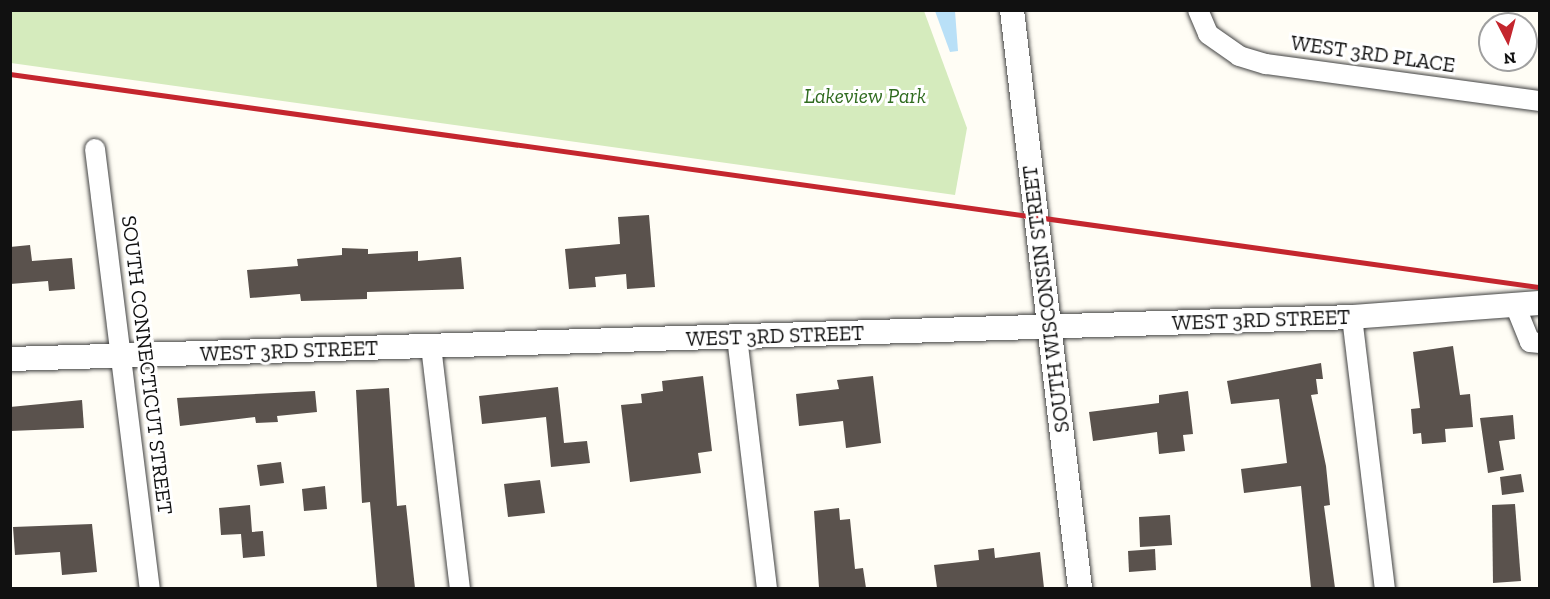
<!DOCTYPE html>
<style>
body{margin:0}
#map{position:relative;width:1550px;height:599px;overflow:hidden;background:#fffdf5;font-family:"Zilla Slab",serif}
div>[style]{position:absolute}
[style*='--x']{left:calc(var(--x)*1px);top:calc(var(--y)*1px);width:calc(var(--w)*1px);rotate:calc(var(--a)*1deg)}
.green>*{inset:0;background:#d5ebbd}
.water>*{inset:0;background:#b9e0f7}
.building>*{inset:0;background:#5a524d}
.roads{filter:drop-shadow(0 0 2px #444) drop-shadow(0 0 2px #444)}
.minor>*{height:20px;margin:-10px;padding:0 10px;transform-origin:10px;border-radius:10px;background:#fff}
.tertiary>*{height:24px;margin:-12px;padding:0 12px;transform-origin:12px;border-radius:12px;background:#fff}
.rail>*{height:4.5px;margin:-2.25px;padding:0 2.25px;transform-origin:2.25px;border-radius:2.25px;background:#c4262e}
span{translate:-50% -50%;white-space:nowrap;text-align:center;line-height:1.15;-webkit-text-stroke:6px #fff;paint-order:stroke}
.street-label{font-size:21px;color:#111}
.park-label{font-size:21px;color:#2f6b1f;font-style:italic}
.frame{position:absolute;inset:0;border:12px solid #111;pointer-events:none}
.north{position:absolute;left:1478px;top:12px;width:60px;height:60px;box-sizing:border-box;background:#fff;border:2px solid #a0a0a0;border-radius:50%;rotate:174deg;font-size:16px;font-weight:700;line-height:24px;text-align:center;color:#111}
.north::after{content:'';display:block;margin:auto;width:21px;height:27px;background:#c4262e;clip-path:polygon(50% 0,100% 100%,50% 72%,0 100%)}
</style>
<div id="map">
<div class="green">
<i style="clip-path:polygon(11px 11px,924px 11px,967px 128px,955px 195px,11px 63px)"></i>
</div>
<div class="water">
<i style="clip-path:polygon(935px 11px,955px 11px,958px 51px,950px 52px)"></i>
</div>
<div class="building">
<i style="clip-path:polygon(649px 215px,655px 287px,627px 289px,626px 274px,595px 277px,596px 287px,569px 289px,565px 249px,620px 244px,618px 217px)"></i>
<i style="clip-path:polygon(30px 245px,32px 261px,72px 258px,75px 289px,49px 291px,48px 281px,10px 284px,10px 247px)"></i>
<i style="clip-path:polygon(342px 248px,368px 249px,368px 254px,418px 251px,418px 261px,461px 257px,464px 289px,367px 292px,367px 299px,301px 301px,300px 294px,250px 298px,247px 270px,298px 266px,297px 259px,342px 255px)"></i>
<i style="clip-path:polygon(1453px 346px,1460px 395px,1470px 394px,1473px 427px,1445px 429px,1446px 442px,1422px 444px,1421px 433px,1413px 434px,1411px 409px,1420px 408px,1413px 352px)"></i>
<i style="clip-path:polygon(1321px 363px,1323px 379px,1316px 379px,1318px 394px,1311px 395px,1326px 466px,1330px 505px,1324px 506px,1335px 588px,1311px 588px,1301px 486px,1244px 493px,1241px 469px,1287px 463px,1279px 399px,1231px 404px,1227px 381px)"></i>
<i style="clip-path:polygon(703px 376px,712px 451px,698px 453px,701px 473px,630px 482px,621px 405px,642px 403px,641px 394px,663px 391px,662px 381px)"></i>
<i style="clip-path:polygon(873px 376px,881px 443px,846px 448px,843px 421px,799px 426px,796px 394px,839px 389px,837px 380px)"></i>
<i style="clip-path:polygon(558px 387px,564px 443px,587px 441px,590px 463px,551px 467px,546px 417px,482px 424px,479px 396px)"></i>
<i style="clip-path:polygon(389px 388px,397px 506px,406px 505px,415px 588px,377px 588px,370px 502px,362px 503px,356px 390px)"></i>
<i style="clip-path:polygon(315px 391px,317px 412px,277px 416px,278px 422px,256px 423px,255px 417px,180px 426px,177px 398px)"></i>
<i style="clip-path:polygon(1188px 391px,1193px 434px,1183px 435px,1185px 451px,1159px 454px,1157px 432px,1093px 441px,1089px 412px,1159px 403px,1159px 395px)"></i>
<i style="clip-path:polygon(82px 400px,84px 428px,10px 431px,10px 407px)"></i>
<i style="clip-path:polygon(1513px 415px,1515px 439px,1499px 441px,1504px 470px,1488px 473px,1480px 418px)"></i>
<i style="clip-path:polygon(281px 462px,284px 483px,260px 486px,257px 465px)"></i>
<i style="clip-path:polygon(1521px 474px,1524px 492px,1502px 495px,1500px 477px)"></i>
<i style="clip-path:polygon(540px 480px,545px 513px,508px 517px,504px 484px)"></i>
<i style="clip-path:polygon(325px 486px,327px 509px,304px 511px,302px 489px)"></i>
<i style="clip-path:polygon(1515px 504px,1521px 581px,1493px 583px,1492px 505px)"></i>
<i style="clip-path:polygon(250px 505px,252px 532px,263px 531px,265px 556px,243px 558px,241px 534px,221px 535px,219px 508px)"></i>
<i style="clip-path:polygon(839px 508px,840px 520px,850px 519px,855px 569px,863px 568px,866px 588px,819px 588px,814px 511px)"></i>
<i style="clip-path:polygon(1170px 515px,1172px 545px,1140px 547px,1139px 517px)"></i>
<i style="clip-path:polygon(92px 524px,97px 572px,62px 575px,60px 552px,15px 555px,13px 527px)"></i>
<i style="clip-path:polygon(994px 548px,995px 558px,1040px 552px,1044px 588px,937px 588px,934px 565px,979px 560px,978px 550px)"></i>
<i style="clip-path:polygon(1155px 549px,1156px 570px,1129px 572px,1128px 551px)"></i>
</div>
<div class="roads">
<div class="minor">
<i style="--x:1198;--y:10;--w:26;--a:67"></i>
<i style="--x:1208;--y:34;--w:38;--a:35"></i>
<i style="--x:1239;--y:56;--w:28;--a:17"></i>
<i style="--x:1266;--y:64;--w:276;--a:7.7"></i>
<i style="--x:95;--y:149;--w:442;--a:82.9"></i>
<i style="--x:1515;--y:305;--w:40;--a:68"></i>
<i style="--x:1530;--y:342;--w:10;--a:6"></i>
<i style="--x:1352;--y:317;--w:273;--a:83.1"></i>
<i style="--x:737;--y:337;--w:253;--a:83.2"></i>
<i style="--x:431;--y:346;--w:244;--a:83.2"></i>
</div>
<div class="tertiary">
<i style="--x:1012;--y:10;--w:582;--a:83.29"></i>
<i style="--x:10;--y:359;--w:1343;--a:-1.79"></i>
<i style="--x:1352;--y:317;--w:189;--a:-4.3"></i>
</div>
</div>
<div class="rail">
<i style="--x:10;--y:74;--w:1545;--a:7.93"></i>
</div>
<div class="street-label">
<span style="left:1373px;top:54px;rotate:8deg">WEST 3RD PLACE</span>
<span style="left:1046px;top:299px;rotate:-97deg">SOUTH WISCONSIN STREET</span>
<span style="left:1261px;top:320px;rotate:-2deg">WEST 3RD STREET</span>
<span style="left:775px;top:336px;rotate:-2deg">WEST 3RD STREET</span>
<span style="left:289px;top:351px;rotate:-2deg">WEST 3RD STREET</span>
<span style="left:147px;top:365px;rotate:83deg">SOUTH CONNECTICUT STREET</span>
</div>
<div class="park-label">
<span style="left:865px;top:96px">Lakeview Park</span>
</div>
<div class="frame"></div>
<div class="north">N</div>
</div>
